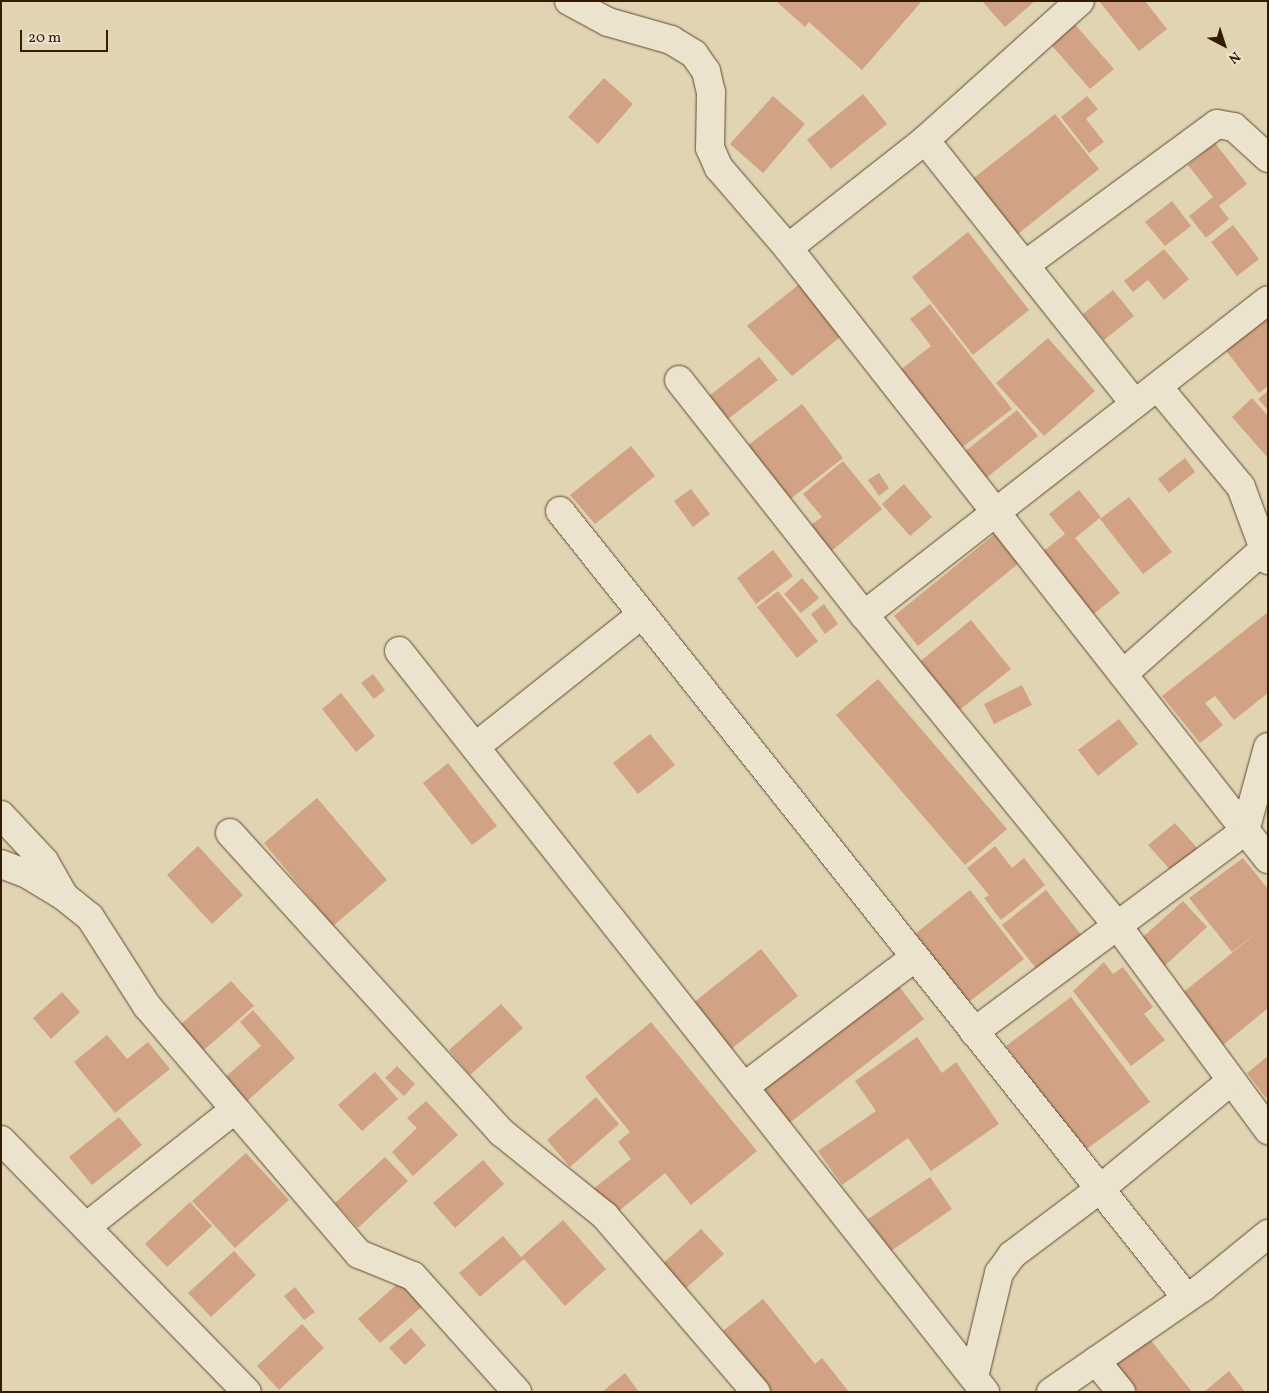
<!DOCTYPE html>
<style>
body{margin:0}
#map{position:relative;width:1269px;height:1393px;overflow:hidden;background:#e1d4b3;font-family:Vollkorn,serif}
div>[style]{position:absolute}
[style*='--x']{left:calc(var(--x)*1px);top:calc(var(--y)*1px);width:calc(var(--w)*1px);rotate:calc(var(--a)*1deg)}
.building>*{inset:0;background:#d1a283}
.roads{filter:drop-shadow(0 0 1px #5f492e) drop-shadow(0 0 1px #5f492e)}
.minor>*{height:28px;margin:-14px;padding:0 14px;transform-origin:14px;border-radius:14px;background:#ece3ce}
span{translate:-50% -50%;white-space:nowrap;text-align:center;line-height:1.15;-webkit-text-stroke:4px #ece3ce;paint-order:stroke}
.frame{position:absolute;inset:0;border:2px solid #341b01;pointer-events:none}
.north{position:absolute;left:1199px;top:20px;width:50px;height:50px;-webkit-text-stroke:4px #ece3ce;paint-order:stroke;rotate:140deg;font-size:14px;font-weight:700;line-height:20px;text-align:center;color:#341b01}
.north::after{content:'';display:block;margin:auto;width:18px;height:22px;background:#341b01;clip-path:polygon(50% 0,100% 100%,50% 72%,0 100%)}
.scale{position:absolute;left:20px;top:30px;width:88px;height:22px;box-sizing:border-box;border:2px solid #341b01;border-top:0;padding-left:6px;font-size:15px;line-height:18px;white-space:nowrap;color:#341b01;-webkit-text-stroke:4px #ece3ce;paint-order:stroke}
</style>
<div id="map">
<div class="building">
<i style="clip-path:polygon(776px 1px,922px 1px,862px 70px,809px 22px,805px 27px)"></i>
<i style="clip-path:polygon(982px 1px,1035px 1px,1005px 27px)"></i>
<i style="clip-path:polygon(1099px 1px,1145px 1px,1167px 29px,1139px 51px)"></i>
<i style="clip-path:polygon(1071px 20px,1114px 69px,1090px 89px,1047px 40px)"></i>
<i style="clip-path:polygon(604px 78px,633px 104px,598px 144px,568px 117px)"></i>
<i style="clip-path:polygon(863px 94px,887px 124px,831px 169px,807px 140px)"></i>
<i style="clip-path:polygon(773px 96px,805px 124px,763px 173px,730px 144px)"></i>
<i style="clip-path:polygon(1087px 96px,1098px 109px,1086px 119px,1104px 142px,1089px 153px,1061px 117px)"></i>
<i style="clip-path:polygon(1055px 114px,1099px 169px,1014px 237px,970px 181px)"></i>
<i style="clip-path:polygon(1215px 143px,1247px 184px,1219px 206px,1229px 219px,1206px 238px,1189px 216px,1213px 197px,1188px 165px)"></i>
<i style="clip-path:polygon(1172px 201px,1191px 226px,1165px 246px,1145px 222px)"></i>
<i style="clip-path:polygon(1233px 225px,1259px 259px,1237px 276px,1211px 242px)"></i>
<i style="clip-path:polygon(968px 232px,1029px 310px,973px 355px,912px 277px)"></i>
<i style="clip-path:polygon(1164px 249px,1189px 279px,1164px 300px,1148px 280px,1133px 292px,1124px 281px)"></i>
<i style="clip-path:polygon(802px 282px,844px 334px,792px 376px,747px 326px)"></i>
<i style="clip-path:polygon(1113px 290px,1134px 316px,1104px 340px,1083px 314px)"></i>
<i style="clip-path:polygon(930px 304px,1012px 409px,960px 449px,899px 371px,931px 346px,910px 319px)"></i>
<i style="clip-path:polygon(1268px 317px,1268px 386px,1259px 393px,1220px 343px)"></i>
<i style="clip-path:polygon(1048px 338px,1095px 391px,1044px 436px,996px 383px)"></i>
<i style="clip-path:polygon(759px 357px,778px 380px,723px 423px,705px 399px)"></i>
<i style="clip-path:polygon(1268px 391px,1268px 410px,1258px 399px)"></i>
<i style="clip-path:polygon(1252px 398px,1268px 416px,1268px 458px,1232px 417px)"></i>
<i style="clip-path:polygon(802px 404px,843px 458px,789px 500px,747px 446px)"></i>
<i style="clip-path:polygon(1017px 410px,1038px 436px,985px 479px,963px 453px)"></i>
<i style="clip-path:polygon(631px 446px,655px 476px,595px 524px,570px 495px)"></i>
<i style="clip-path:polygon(1185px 458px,1195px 472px,1169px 493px,1158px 479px)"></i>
<i style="clip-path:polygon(843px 461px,882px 509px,829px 553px,808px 527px,822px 517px,803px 494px)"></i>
<i style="clip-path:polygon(879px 473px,889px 488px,879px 496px,868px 480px)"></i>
<i style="clip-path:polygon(904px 484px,932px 517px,910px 536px,882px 504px)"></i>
<i style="clip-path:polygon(691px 489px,710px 514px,693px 527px,674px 501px)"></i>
<i style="clip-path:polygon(1079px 490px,1101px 517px,1075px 538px,1120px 593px,1091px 616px,1041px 553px,1065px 534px,1049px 514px)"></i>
<i style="clip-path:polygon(1129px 497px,1172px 552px,1143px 574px,1100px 519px)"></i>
<i style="clip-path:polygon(1001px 529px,1025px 558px,918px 646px,894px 616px)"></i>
<i style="clip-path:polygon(773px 550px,793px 576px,756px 604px,737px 578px)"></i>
<i style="clip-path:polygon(802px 578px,819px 598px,801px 613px,784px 594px)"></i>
<i style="clip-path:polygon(778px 591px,818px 641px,797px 658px,757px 607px)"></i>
<i style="clip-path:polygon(824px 604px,838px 624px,825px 634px,811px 614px)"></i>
<i style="clip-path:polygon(1268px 612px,1268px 693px,1234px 720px,1215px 696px,1205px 703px,1223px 725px,1200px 743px,1162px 696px)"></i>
<i style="clip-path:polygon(971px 620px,1011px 669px,957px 712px,918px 663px)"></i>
<i style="clip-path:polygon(373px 674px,385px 690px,374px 699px,361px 683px)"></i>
<i style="clip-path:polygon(878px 679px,1007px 829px,965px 865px,836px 715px)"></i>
<i style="clip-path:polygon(1022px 685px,1032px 705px,994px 724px,984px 704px)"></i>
<i style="clip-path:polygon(341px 693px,375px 736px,356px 752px,322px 709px)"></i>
<i style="clip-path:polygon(1119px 719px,1138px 744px,1098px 776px,1078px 750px)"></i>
<i style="clip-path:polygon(650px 734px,675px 765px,638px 794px,613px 763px)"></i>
<i style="clip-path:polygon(448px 763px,497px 826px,472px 845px,423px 783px)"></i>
<i style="clip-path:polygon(317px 798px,387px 880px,333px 926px,264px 843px)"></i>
<i style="clip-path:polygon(1175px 823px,1199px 850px,1173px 873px,1148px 845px)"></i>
<i style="clip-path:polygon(198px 846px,243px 895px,212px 924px,167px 875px)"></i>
<i style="clip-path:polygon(995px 846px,1012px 868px,1024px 858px,1045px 885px,1001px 920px,984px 898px,989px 895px,967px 868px)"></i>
<i style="clip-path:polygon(1243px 858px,1268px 889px,1268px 1008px,1217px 1050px,1175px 999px,1263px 928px,1232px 952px,1189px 898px)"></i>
<i style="clip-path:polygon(970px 890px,1024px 959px,969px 1002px,915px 934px)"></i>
<i style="clip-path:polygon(1046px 890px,1082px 936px,1038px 971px,1002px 925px)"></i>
<i style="clip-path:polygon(1183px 901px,1207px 927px,1158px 972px,1134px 945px)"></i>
<i style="clip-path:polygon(761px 949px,798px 996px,730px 1050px,693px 1003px)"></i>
<i style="clip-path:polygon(1104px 962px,1113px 974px,1123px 967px,1153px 1007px,1144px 1014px,1165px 1040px,1131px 1066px,1073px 991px)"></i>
<i style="clip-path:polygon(231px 981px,254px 1006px,204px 1050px,181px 1024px)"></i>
<i style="clip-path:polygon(895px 981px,924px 1019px,787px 1125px,758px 1087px)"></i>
<i style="clip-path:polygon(62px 992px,80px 1012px,51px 1039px,33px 1018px)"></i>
<i style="clip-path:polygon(1071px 997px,1150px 1102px,1084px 1151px,1006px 1046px)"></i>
<i style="clip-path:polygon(501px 1004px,523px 1028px,470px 1075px,449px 1050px)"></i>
<i style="clip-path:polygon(253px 1010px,295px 1058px,245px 1103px,223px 1079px,261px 1046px,240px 1022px)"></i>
<i style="clip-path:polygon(651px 1022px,757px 1151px,691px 1205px,665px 1173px,614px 1215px,593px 1189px,631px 1159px,618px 1142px,630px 1132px,585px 1077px)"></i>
<i style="clip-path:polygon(107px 1035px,127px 1059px,148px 1042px,170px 1069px,115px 1113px,74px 1062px)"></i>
<i style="clip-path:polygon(917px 1037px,942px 1073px,956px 1062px,999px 1124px,931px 1171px,908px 1138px,842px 1185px,818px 1151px,876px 1111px,855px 1081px)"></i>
<i style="clip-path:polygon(1268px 1056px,1268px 1097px,1266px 1098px,1247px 1073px)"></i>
<i style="clip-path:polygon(397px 1066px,415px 1084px,404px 1096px,385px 1078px)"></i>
<i style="clip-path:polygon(375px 1072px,398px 1099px,362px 1131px,338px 1105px)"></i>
<i style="clip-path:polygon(596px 1097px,619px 1124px,570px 1167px,547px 1140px)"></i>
<i style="clip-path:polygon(426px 1101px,458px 1135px,413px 1176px,392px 1152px,417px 1128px,407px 1118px)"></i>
<i style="clip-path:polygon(119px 1117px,142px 1145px,92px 1185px,69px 1157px)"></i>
<i style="clip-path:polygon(246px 1153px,289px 1200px,235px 1248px,192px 1201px)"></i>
<i style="clip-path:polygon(385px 1157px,408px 1181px,358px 1228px,335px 1203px)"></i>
<i style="clip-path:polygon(483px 1160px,504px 1184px,455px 1228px,433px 1203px)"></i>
<i style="clip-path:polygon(930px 1177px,952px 1209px,891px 1251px,868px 1219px)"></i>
<i style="clip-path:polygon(190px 1202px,212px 1226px,167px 1267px,145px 1244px)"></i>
<i style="clip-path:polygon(563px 1220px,606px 1269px,565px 1306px,524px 1259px,480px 1297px,459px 1273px,503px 1236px,521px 1257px)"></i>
<i style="clip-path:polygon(701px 1229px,724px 1254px,683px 1291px,660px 1266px)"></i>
<i style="clip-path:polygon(234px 1251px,256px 1275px,211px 1317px,188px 1293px)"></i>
<i style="clip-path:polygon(403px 1279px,425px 1304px,380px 1343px,358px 1319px)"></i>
<i style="clip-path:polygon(295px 1287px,315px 1312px,304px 1320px,284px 1296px)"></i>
<i style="clip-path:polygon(763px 1299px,815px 1364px,822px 1358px,849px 1392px,771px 1392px,723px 1331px)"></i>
<i style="clip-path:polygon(302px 1324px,324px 1348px,279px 1390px,257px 1366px)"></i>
<i style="clip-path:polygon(411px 1328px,426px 1345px,405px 1365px,389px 1348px)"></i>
<i style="clip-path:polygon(1142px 1329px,1192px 1392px,1138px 1392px,1109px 1356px)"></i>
<i style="clip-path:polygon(1229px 1371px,1245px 1392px,1204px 1392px)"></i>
<i style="clip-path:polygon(625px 1373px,639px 1392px,602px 1392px)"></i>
</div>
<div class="roads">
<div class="minor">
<i style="--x:569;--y:1;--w:44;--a:28.3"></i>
<i style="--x:608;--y:22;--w:66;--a:15.9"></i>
<i style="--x:671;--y:40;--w:27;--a:31"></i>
<i style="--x:694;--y:54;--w:21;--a:55"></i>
<i style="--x:706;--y:71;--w:22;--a:77"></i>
<i style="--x:711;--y:92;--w:56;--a:91"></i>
<i style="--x:710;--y:148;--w:22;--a:66"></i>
<i style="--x:719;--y:168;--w:106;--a:49.2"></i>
<i style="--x:788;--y:248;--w:777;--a:51.85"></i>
<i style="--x:925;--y:140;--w:337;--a:51.5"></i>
<i style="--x:788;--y:248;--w:174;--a:-38.2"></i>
<i style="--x:925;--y:140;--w:208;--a:-41.9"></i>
<i style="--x:1025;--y:265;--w:238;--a:-36.3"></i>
<i style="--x:1217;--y:124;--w:17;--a:10"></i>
<i style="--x:1234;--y:127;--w:46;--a:42.4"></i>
<i style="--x:679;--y:380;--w:299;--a:51.8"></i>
<i style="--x:864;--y:615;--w:400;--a:50.8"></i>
<i style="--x:1117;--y:925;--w:255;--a:53.6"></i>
<i style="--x:1158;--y:387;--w:130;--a:50.3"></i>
<i style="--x:1241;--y:487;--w:78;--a:69.7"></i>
<i style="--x:560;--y:511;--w:1006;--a:51.46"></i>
<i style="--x:864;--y:615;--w:512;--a:-37.94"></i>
<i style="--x:399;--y:651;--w:945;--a:51.66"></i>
<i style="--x:1123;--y:674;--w:187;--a:-41.5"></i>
<i style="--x:475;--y:747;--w:213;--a:-38.5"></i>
<i style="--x:1;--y:815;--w:63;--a:46.9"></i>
<i style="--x:44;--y:861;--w:40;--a:60.3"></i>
<i style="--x:230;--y:833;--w:404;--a:47.8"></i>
<i style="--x:501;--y:1132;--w:134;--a:38.9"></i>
<i style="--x:605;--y:1216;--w:232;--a:49.4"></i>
<i style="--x:1;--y:864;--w:30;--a:21"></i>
<i style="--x:29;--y:875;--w:42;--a:31.4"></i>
<i style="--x:65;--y:897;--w:32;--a:39"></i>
<i style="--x:90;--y:917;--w:106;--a:57.4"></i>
<i style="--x:147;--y:1006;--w:326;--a:49.5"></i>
<i style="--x:359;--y:1254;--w:58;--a:22.2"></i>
<i style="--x:413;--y:1276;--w:156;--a:48.1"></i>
<i style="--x:974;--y:1032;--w:337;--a:-36.6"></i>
<i style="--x:1245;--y:831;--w:87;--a:-74.7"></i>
<i style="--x:744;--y:1087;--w:215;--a:-37.2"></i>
<i style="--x:1;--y:1140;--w:352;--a:45.7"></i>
<i style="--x:86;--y:1227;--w:189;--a:-38.3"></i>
<i style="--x:1096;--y:1361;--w:40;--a:51"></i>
<i style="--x:974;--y:1377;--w:107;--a:-76.5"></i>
<i style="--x:999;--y:1273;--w:22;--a:-54"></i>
<i style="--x:1012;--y:1255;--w:110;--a:-36.9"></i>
<i style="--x:1100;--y:1189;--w:168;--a:-39.5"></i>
<i style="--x:1051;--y:1392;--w:185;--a:-34.6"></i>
<i style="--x:1203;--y:1287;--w:84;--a:-39.2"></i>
</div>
</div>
<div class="frame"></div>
<div class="north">N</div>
<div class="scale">20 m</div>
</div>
